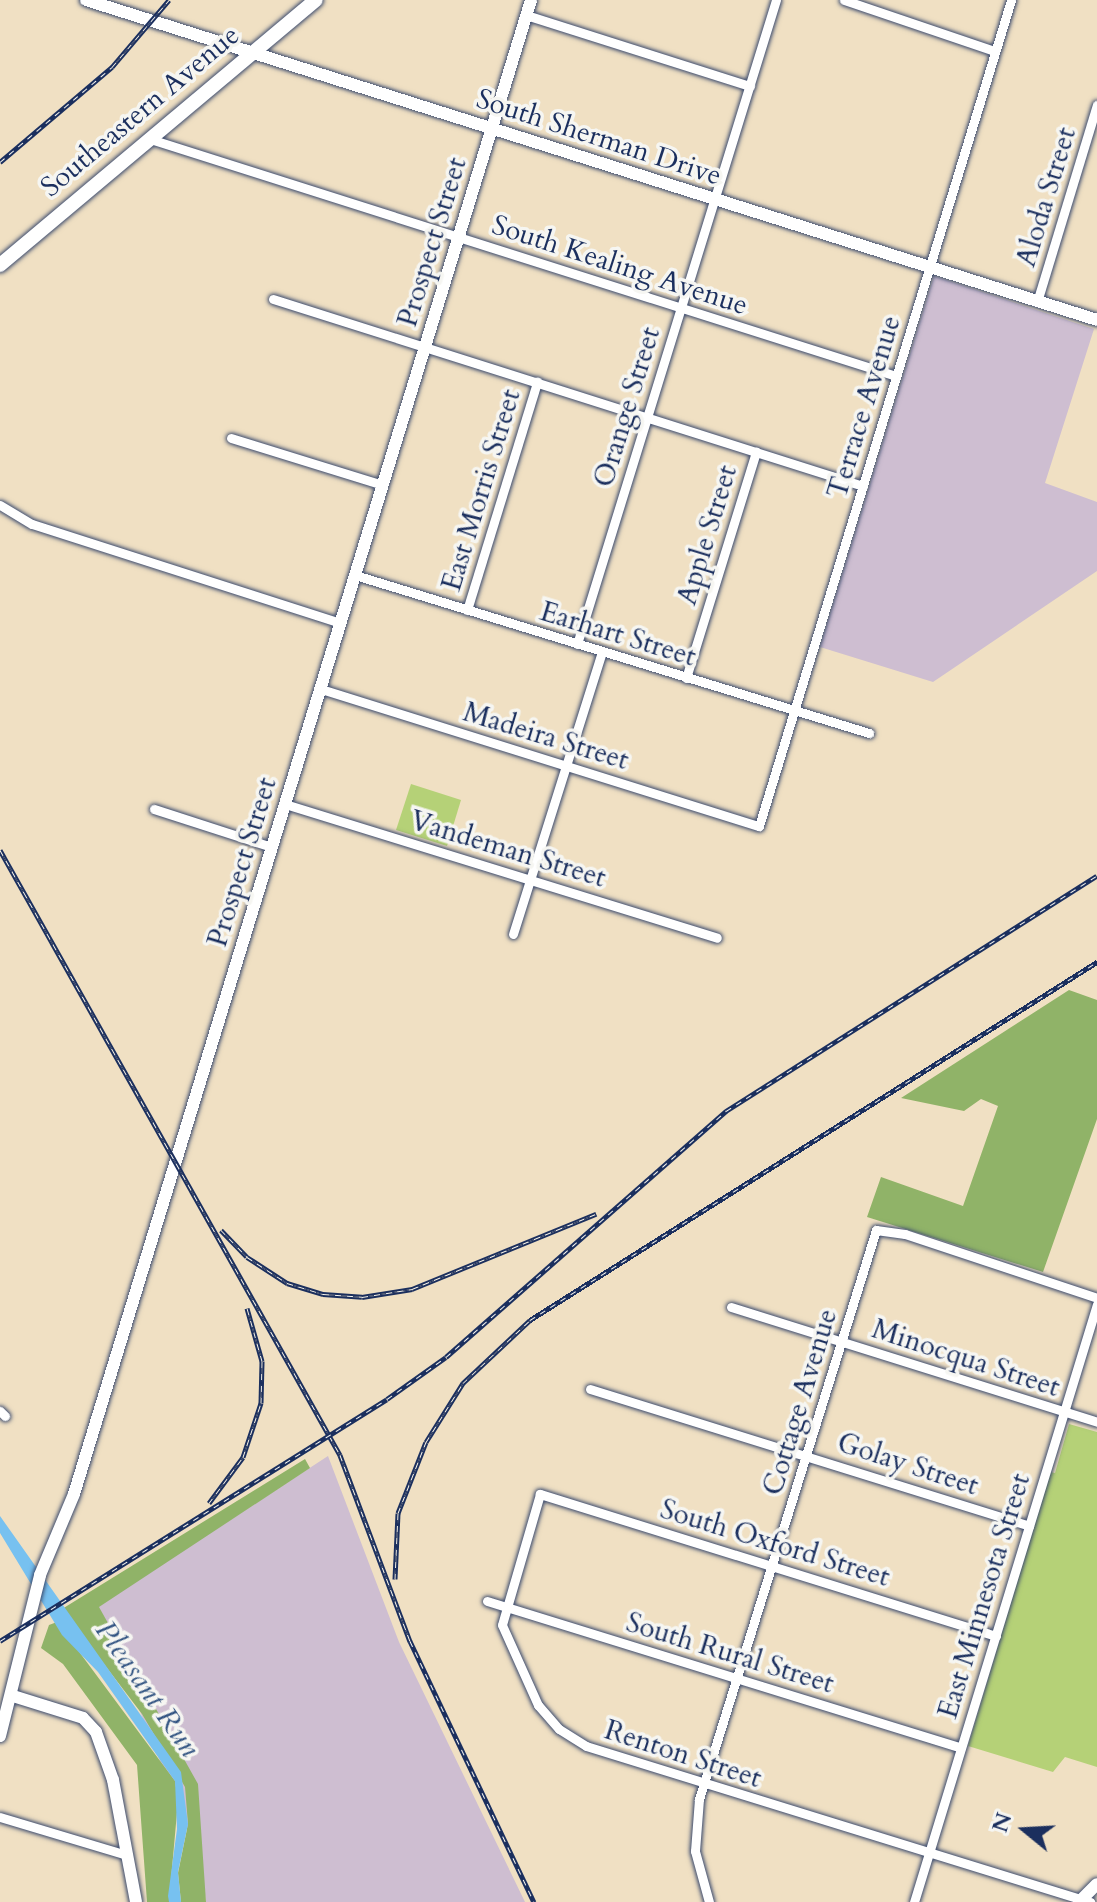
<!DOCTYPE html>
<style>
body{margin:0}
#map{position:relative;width:1097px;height:1902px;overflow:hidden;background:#f0e0c3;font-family:Cardo,serif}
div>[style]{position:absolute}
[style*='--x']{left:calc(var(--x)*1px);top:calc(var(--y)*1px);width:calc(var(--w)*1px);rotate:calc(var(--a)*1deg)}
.industrial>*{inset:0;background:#cebed1}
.green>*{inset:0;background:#b5d177}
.forest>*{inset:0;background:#90b368}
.water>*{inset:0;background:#77c1f0}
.roads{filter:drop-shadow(0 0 2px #3b4a6d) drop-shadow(0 0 2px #3b4a6d)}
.street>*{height:9px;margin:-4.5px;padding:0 4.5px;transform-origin:4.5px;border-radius:4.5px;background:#fff}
.secondary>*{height:12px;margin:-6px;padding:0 6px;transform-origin:6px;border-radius:6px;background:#fff}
.primary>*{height:14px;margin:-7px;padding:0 7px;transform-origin:7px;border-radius:7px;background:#fff}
.rail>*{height:5px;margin-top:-2.5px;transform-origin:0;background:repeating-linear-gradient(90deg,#f6f6f2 0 6px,#1b2f5e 0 12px);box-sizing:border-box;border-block:2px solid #1b2f5e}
span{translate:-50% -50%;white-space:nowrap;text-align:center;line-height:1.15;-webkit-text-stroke:7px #f6f6f2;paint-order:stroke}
.street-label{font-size:28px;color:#1b2f5e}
.water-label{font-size:30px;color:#325482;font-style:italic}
.north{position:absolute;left:985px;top:1790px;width:80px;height:80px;-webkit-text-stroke:6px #f6f6f2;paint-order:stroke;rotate:288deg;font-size:22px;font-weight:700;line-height:32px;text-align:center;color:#1b2f5e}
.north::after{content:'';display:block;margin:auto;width:28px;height:36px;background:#1b2f5e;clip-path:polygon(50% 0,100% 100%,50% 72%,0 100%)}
</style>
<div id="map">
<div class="industrial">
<i style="clip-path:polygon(934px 276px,1094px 329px,1045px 483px,1097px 502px,1097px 571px,933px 682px,820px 647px)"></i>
<i style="clip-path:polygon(328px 1456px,399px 1642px,525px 1902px,206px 1902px,201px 1864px,98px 1606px)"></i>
</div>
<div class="green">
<i style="clip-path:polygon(411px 784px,461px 800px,447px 846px,396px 830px)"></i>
<i style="clip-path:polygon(1069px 1424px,1097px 1432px,1097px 1767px,1065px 1757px,1053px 1772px,968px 1746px,1050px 1472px,1055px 1473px)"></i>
</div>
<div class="forest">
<i style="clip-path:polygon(1069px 990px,1097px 1000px,1097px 1119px,1043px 1272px,867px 1217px,881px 1177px,963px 1206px,998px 1106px,981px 1099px,964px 1111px,901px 1098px)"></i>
<i style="clip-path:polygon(305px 1459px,310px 1468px,99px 1607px,198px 1784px,206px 1902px,181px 1902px,178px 1873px,188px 1824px,185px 1787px,142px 1714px,62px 1609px)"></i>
<i style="clip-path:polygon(57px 1622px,175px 1781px,178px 1801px,169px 1902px,147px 1902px,137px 1765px,63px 1664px,41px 1648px,49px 1625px)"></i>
</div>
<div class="water">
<i style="clip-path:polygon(0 1516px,181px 1772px,188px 1824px,178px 1872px,181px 1902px,169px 1902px,168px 1896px,177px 1829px,175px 1781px,98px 1672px,62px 1635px,0 1533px)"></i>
</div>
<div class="roads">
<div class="street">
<i style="--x:844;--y:0;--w:159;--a:18.7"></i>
<i style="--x:526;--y:15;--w:235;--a:17.6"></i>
<i style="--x:147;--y:138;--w:786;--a:17.63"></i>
<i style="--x:273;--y:299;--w:619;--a:17.59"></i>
<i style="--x:1037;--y:302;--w:206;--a:-73.1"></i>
<i style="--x:231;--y:438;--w:159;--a:17.2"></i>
<i style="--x:0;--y:505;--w:37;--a:31"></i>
<i style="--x:32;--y:524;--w:324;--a:17.8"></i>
<i style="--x:355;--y:575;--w:538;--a:17.09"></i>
<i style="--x:467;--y:610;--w:239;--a:-72.9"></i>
<i style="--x:577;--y:644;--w:674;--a:-72.83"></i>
<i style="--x:686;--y:678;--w:237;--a:-72.8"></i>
<i style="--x:321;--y:689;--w:459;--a:17.4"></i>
<i style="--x:759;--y:826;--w:864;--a:-73.03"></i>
<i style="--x:285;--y:804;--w:452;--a:17.2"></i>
<i style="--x:154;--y:809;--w:124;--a:17.9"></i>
<i style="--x:513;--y:934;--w:296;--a:-72.5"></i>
<i style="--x:731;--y:1307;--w:384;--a:17.4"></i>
<i style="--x:590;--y:1389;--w:460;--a:17.3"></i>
<i style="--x:0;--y:1411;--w:7;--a:45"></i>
<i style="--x:487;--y:1601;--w:496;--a:17.2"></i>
<i style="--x:996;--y:1636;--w:478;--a:-162.7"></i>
<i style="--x:540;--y:1494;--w:136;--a:106.2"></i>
<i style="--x:502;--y:1625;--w:88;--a:65.8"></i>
<i style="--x:538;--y:1705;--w:32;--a:49"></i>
<i style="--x:559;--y:1729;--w:32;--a:32"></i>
<i style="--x:586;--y:1746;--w:528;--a:17.2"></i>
<i style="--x:0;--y:1817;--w:133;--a:16.7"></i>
<i style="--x:709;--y:1902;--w:53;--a:-105.4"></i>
<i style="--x:695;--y:1851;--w:52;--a:-85.6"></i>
<i style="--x:699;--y:1799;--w:596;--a:-72.72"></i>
<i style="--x:876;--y:1230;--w:29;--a:8"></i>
<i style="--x:905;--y:1234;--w:202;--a:18.4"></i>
<i style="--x:914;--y:1902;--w:625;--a:-72.98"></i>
</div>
<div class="secondary">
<i style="--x:86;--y:0;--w:1060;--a:17.56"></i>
<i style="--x:13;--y:1696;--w:73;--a:17.4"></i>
<i style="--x:83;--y:1718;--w:19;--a:47"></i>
<i style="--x:96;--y:1732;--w:51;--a:70.5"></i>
<i style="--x:113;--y:1780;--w:124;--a:79.3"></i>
<i style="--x:0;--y:1736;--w:166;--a:-76"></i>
<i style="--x:40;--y:1575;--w:88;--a:-67.2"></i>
<i style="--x:74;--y:1494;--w:1562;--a:-72.99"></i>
<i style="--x:1079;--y:1902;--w:25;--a:-45"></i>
</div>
<div class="primary">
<i style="--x:0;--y:265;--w:412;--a:-40"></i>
</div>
</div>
<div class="rail">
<i style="--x:0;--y:162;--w:147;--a:-40.3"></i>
<i style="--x:112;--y:67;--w:88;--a:-49.6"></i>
<i style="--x:0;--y:850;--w:694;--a:60.66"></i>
<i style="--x:340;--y:1455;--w:199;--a:69.4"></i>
<i style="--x:410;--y:1641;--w:289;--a:64.6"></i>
<i style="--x:221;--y:1230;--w:37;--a:46"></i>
<i style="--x:247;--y:1257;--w:48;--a:33"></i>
<i style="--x:287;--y:1283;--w:38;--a:17"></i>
<i style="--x:323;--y:1294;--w:39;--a:4"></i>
<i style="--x:362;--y:1297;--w:51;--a:-9.1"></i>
<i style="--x:412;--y:1289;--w:199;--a:-22.2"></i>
<i style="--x:209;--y:1503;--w:57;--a:-53.5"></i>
<i style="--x:243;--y:1457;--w:57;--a:-71.6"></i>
<i style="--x:261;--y:1403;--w:42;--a:-88.6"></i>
<i style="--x:262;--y:1361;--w:55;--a:-105.8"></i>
<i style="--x:395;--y:1579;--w:66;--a:-87.4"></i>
<i style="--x:398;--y:1513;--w:76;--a:-68.5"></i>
<i style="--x:426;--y:1442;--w:70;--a:-57.9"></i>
<i style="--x:463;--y:1383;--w:92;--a:-43.2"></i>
<i style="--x:530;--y:1320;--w:671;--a:-32.27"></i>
<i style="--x:0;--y:1641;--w:456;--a:-32"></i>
<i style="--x:387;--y:1399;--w:72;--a:-35.4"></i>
<i style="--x:446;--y:1357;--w:373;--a:-41.3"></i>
<i style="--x:726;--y:1111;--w:439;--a:-32.4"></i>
</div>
<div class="street-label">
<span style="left:140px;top:111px;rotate:-40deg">Southeastern Avenue</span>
<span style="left:599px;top:137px;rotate:18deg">South Sherman Drive</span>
<span style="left:1046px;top:197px;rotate:-73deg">Aloda Street</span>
<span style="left:432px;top:242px;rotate:-73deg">Prospect Street</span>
<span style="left:620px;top:265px;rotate:18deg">South Kealing Avenue</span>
<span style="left:627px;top:407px;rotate:-73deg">Orange Street</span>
<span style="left:864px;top:407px;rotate:-73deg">Terrace Avenue</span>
<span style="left:481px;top:490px;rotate:-73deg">East Morris Street</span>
<span style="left:707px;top:535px;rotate:-73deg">Apple Street</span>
<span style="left:618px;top:634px;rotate:17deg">Earhart Street</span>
<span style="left:546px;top:736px;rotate:17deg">Madeira Street</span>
<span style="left:508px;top:849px;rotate:17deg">Vandeman Street</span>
<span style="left:242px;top:862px;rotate:-73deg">Prospect Street</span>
<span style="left:966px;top:1358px;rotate:18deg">Minocqua Street</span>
<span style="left:800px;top:1402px;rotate:-73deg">Cottage Avenue</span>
<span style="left:908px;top:1464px;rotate:18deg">Golay Street</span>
<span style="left:775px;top:1543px;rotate:17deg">South Oxford Street</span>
<span style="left:984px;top:1596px;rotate:-73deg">East Minnesota Street</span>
<span style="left:730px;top:1653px;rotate:17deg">South Rural Street</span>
<span style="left:683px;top:1754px;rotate:18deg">Renton Street</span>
</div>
<div class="water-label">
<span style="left:147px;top:1689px;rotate:55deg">Pleasant Run</span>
</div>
<div class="north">N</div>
</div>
